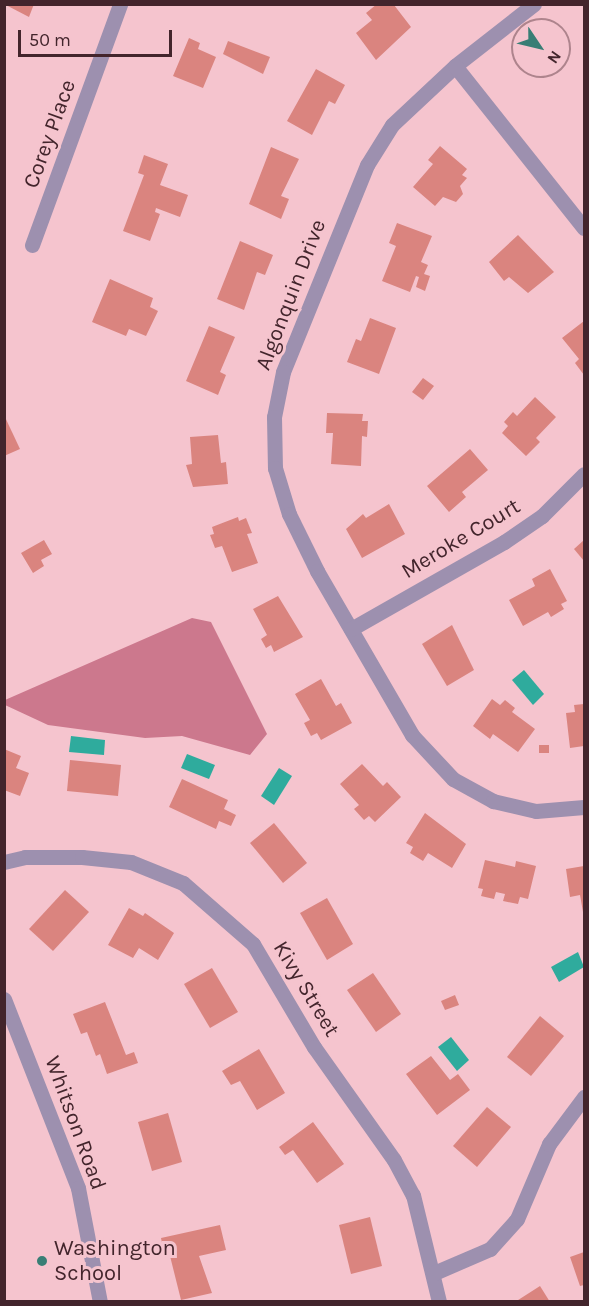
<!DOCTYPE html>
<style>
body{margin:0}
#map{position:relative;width:589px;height:1306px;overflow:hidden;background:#f5c4ce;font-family:Karla,sans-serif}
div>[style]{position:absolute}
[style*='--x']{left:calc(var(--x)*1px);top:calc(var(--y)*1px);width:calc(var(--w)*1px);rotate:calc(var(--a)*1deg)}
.forest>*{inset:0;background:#cc788d}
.water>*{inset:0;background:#2fab9d}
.building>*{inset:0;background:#da847f}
.minor>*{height:15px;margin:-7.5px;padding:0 7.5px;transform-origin:7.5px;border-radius:7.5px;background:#9d90af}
.dots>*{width:16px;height:16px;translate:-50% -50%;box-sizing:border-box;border:3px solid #f5c4ce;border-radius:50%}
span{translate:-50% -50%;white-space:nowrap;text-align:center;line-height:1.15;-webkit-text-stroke:6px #f5c4ce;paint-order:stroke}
.street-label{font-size:22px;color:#43252c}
.poi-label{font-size:22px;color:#43252c}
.left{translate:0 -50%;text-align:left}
.frame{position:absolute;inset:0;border:6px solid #43252c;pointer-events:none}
.north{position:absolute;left:511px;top:18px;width:60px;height:60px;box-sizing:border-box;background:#f5c4ce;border:2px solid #ae848d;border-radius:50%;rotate:125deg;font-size:16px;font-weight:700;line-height:24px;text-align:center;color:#43252c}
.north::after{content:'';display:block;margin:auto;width:21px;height:27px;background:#387e75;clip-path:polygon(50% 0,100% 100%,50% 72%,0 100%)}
.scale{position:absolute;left:18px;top:30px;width:154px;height:27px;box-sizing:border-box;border:3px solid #43252c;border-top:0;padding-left:8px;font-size:18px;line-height:21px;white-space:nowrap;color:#43252c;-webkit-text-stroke:4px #f5c4ce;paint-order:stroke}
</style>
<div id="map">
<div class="forest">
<i style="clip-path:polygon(192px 618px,211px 622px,267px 734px,250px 755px,182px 736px,145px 738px,48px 725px,5px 705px,5px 700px)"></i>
</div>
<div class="water">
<i style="clip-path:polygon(524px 670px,544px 694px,533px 705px,512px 680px)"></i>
<i style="clip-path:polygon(71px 736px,105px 740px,104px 755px,69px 752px)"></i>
<i style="clip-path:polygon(187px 754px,215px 765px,209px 779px,181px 768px)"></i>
<i style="clip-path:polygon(279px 768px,292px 776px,274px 805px,261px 796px)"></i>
<i style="clip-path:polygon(578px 952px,584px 967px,559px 982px,551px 967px)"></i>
<i style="clip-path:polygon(451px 1037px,469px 1060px,457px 1071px,438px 1047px)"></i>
</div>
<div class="building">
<i style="clip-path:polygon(4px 4px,34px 4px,29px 17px)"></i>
<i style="clip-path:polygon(377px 4px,394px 5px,411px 27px,376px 60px,356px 33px,372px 20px,366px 13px)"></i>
<i style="clip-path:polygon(189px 38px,200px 43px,198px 49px,216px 57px,203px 88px,173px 76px)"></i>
<i style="clip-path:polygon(228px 41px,270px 57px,263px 74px,223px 54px)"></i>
<i style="clip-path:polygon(316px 69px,345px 85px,335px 104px,329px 101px,312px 135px,287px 121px)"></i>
<i style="clip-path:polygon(440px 146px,467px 169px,462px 175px,467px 178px,460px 186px,463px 194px,456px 202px,443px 197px,435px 206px,413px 187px,433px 164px,428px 160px)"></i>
<i style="clip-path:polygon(271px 147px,299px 159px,281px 196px,289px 199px,281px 219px,249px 204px)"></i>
<i style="clip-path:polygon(144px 155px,168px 164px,160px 185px,188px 195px,180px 217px,156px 208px,155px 212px,160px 214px,150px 241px,123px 231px,144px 175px,138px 173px)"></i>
<i style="clip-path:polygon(397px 223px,432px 236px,421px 262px,428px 265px,424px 274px,430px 276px,425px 291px,416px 287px,419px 277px,416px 276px,410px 292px,382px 281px,396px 246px,389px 243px)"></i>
<i style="clip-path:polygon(518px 235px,554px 272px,528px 293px,509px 277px,504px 281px,489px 262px)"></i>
<i style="clip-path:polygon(240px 241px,273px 255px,265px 275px,257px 272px,244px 310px,217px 299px)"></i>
<i style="clip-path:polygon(110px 279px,153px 298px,150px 307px,158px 311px,146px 336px,129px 329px,126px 336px,92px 322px)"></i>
<i style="clip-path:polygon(370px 318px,396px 328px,379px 374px,347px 362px,356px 339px,361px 341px)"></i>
<i style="clip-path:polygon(584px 321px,584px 375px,575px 363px,579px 359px,562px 338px)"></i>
<i style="clip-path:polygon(209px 326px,235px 337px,220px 372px,226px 375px,218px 395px,186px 381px)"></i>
<i style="clip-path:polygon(423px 378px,434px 386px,423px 400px,412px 392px)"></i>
<i style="clip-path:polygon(535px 397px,556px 417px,536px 438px,540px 442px,526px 456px,502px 433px,508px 426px,504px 422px,513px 412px,517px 416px)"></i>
<i style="clip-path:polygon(327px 413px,363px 414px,362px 421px,368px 421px,367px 437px,362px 436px,361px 466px,331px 464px,333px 433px,326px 433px)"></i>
<i style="clip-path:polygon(4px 415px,20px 449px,4px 456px)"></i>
<i style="clip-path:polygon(218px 435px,221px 463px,226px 462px,228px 484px,193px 487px,186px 465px,192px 464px,190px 437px)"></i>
<i style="clip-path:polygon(470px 449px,488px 470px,462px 492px,466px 497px,449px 512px,427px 486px)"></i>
<i style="clip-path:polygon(389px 504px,405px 534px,362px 558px,346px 529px,363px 514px,366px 518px)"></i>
<i style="clip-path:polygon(238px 517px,239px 521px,246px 518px,252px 533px,247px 534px,258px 563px,232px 572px,222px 546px,215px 548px,210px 535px,214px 534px,212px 527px)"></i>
<i style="clip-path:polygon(44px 540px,52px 554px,41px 560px,44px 566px,33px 573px,21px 553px)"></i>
<i style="clip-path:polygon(584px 540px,584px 561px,574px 549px)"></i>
<i style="clip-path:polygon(550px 569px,567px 601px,561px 604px,564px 609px,551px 617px,548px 612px,523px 626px,509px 600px,535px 586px,532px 579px)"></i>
<i style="clip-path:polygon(278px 596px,303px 637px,274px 652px,271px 645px,266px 648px,261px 639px,267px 635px,253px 609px)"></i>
<i style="clip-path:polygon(452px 625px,474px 670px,447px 686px,422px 644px)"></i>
<i style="clip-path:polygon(321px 679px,336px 706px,341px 703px,352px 723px,321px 740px,317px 733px,311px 736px,304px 723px,310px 720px,295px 694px)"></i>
<i style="clip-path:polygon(492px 699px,500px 705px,505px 700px,515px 708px,512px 712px,535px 729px,518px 752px,493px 734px,490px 739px,473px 726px)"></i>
<i style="clip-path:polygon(584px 704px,584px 746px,570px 748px,566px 713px,575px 712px,574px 705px)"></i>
<i style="clip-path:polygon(539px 745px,549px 745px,549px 753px,539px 753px)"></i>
<i style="clip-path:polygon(4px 749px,21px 756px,16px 768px,29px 773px,20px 796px,4px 790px)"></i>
<i style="clip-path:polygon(70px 760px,121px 765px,118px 796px,67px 791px)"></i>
<i style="clip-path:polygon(362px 764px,383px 786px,387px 782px,401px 797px,375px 822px,369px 816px,364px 820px,354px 809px,359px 805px,340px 784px)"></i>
<i style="clip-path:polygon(182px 779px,228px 800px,224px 809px,236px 815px,231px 826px,219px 821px,216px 829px,169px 807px)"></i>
<i style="clip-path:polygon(425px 813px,466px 844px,452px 868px,428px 853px,423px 861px,410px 853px,413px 847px,406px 843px)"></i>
<i style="clip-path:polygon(274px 823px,307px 863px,283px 883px,250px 843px)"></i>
<i style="clip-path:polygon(485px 860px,515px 867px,516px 861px,536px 866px,528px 899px,520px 897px,518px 904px,503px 901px,505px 894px,496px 892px,494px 899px,481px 896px,483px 889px,478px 888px)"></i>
<i style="clip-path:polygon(584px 866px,584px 912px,583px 912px,580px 895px,570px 897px,566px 869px)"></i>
<i style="clip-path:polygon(65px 890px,89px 912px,53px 951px,29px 929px)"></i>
<i style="clip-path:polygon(327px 898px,353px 944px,327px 960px,300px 913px)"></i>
<i style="clip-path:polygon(129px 908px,143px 916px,145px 913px,174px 933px,158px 960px,139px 948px,133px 958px,108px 945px)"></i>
<i style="clip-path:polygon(212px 968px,238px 1012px,210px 1028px,184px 984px)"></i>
<i style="clip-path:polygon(373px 973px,401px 1014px,376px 1032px,347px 990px)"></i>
<i style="clip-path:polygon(455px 995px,459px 1005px,445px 1010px,441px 1001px)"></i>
<i style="clip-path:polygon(105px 1002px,126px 1055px,134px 1052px,138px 1063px,107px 1074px,100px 1054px,96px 1056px,87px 1032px,81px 1034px,73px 1014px)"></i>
<i style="clip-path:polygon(540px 1016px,564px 1036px,531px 1076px,507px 1057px)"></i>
<i style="clip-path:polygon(259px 1049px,285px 1093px,257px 1110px,240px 1081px,231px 1085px,222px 1071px)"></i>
<i style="clip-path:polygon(431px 1056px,450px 1080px,458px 1074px,470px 1090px,437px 1115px,406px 1074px)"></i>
<i style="clip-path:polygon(487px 1107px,511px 1127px,477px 1167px,453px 1146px)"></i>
<i style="clip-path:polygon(168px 1113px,182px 1162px,152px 1171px,138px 1122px)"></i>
<i style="clip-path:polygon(313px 1122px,344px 1164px,317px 1183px,293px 1150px,285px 1155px,279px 1147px)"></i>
<i style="clip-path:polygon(370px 1217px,382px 1266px,351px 1274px,339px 1225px)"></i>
<i style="clip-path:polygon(220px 1225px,226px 1250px,199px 1256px,212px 1293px,181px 1300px,169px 1252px,164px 1253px,161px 1238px)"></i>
<i style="clip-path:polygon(584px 1252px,584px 1285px,580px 1286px,570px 1257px)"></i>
<i style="clip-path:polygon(540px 1286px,550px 1302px,515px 1302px)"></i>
</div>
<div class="minor">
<i style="--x:534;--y:4;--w:100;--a:141.9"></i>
<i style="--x:455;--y:66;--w:86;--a:136.9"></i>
<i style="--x:392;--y:125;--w:47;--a:122"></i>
<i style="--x:367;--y:165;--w:223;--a:112.1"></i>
<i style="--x:283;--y:372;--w:46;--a:101.3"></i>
<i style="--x:274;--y:417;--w:51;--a:88.9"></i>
<i style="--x:275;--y:468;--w:48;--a:73.1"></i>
<i style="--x:289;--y:514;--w:64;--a:63.8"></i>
<i style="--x:317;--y:571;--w:190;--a:59.9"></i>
<i style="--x:412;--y:735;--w:60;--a:47"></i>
<i style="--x:453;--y:779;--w:46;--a:28.8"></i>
<i style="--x:493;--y:801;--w:44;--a:13.1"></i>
<i style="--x:536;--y:811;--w:48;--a:-4.8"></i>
<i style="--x:455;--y:66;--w:207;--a:51.5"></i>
<i style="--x:32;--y:245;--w:257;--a:-69.9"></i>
<i style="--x:351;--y:629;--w:176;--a:-29.6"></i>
<i style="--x:504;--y:542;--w:46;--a:-34.4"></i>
<i style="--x:542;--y:516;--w:59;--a:-45"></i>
<i style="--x:4;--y:862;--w:22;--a:-13"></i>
<i style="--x:25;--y:857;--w:57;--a:0"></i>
<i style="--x:82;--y:857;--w:49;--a:5.8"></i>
<i style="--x:131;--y:862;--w:56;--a:22"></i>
<i style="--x:183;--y:883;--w:93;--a:41.1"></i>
<i style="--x:253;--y:944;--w:120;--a:59.4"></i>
<i style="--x:314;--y:1047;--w:138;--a:54.7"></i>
<i style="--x:394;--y:1160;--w:40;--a:62"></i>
<i style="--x:413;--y:1195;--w:110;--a:76.3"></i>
<i style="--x:4;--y:999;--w:203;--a:68.6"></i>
<i style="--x:78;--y:1188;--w:116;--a:79.1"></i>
<i style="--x:434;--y:1273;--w:61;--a:-23.2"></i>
<i style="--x:490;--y:1249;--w:40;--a:-48"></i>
<i style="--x:517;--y:1219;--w:82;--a:-66.9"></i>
<i style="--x:549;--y:1144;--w:59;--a:-53.3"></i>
</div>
<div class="dots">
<i style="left:42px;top:1261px;background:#387e75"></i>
</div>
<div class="street-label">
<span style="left:50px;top:134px;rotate:-70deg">Corey Place</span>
<span style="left:291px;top:295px;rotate:-69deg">Algonquin Drive</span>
<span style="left:461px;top:539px;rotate:-31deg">Meroke Court</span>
<span style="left:306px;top:989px;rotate:59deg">Kivy Street</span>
<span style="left:75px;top:1123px;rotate:70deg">Whitson Road</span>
</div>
<div class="poi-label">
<span class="left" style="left:54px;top:1261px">Washington<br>School</span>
</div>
<div class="frame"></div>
<div class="north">N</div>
<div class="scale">50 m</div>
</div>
